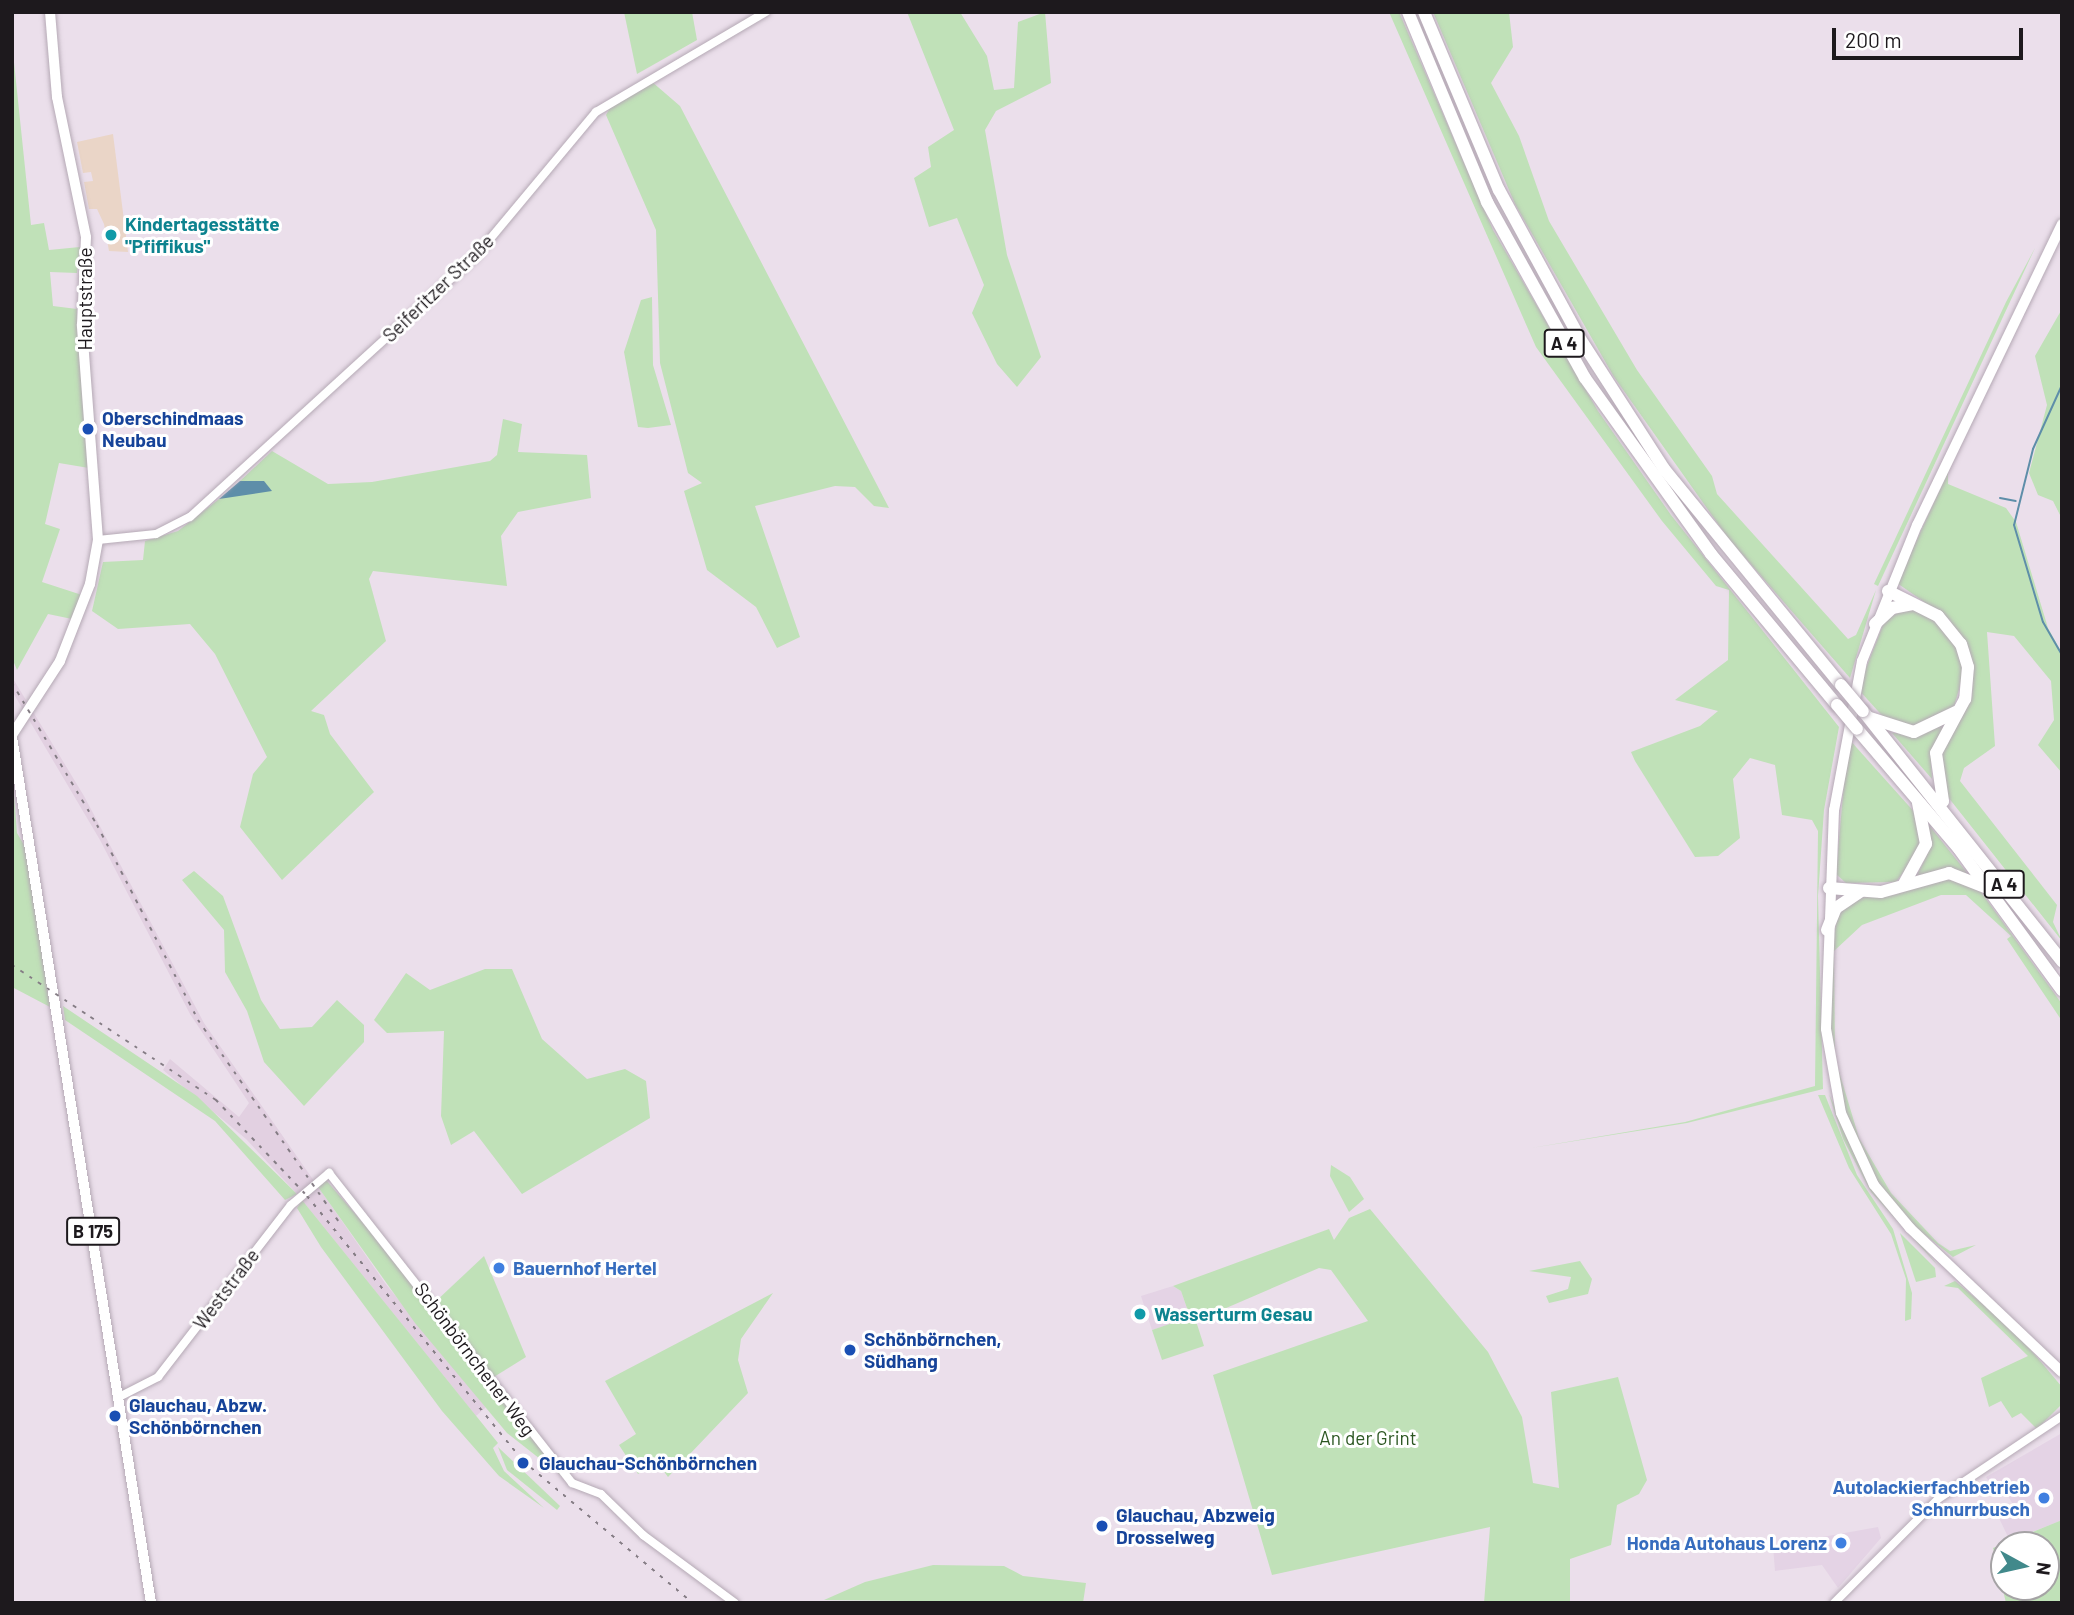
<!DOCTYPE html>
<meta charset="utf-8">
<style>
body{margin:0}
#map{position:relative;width:2074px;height:1615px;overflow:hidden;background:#ebdfeb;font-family:Barlow,sans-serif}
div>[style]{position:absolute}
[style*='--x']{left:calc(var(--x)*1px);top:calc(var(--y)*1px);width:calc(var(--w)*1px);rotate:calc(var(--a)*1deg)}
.commercial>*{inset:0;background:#e4d3e5}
.built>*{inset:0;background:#e2d0e1}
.education>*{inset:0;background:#ead5c7}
.green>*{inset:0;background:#c0e1b8}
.water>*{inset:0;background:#5e8ea9}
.stream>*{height:2px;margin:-1px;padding:0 1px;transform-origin:1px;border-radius:1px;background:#5e8ea9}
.roads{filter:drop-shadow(0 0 2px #b5a9b5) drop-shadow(0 0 2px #b5a9b5)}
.minor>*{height:8px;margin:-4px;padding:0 4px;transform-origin:4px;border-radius:4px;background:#fff}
.major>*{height:10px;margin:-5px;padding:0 5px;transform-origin:5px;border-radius:5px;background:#fff}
.highway>*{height:12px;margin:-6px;padding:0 6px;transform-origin:6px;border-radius:6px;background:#fff}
.rail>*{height:2px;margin-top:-1px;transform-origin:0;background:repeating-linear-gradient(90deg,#847c84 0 3.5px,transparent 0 10.5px)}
.bridges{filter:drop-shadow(0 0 2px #b5a9b5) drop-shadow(0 0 2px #b5a9b5)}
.highway-bridge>*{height:12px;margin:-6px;padding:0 6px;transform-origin:6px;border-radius:6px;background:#fff}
.dots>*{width:19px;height:19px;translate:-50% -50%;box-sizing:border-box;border:4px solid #fff;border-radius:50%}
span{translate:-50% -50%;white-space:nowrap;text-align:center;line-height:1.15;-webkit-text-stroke:6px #fff;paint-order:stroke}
.shield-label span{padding:2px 5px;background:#fff;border:2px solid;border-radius:5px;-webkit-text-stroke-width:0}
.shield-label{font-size:18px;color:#1d191d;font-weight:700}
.culture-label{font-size:19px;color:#0d838f;font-weight:700}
.left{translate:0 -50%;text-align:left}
.street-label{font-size:19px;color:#1d191d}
.transit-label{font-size:19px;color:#164399;font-weight:700}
.shop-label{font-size:19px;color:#366cbe;font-weight:700}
.right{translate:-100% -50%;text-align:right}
.park-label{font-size:19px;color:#2c5722}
.frame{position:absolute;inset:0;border:14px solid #1d191d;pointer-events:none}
.north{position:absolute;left:1990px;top:1531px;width:70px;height:70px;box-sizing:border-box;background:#fff;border:2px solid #a5a3a5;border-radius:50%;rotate:98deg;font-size:19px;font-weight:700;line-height:28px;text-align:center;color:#1d191d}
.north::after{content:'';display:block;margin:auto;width:24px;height:32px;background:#41898b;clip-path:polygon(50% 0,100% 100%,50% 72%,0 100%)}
.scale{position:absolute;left:1832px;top:28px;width:191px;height:32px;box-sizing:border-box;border:4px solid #1d191d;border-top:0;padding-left:9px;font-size:21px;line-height:24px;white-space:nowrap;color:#1d191d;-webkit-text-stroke:5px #fff;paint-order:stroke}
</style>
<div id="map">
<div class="commercial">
<i style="clip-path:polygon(1173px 1286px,1181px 1291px,1190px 1318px,1152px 1330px,1141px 1296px)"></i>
<i style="clip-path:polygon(2062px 1433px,2062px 1520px,2010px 1541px,1998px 1516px,2014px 1506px,2000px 1483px,1992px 1486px,1986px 1477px)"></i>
<i style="clip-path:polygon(1878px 1527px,1881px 1538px,1838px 1588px,1822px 1565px,1775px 1571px,1773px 1546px)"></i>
</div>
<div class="built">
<i style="clip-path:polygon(12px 677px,84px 796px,204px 1023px,385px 1283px,486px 1407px,476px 1416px,297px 1194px,246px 1139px,163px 1070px,170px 1059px,239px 1117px,249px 1103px,190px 1014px,100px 840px,12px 691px)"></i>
</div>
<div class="education">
<i style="clip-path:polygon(113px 134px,128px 252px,109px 251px,104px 224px,97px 209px,89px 209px,84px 182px,93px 181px,91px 172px,83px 173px,77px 142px)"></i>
</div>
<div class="green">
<i style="clip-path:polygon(624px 12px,692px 12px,697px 40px,637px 74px)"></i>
<i style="clip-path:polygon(960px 12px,987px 56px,994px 90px,1014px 88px,1018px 22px,1045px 12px,1051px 83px,996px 111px,985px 130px,1007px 255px,1041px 357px,1017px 387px,997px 364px,972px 313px,984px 285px,957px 218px,929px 227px,914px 178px,931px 167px,928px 147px,954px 130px,907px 12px)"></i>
<i style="clip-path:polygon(1389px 12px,1399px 12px,1493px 230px,1598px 411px,1671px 515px,1839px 727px,1824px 810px,1818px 896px,1823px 1089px,1687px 1123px,1531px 1148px,1685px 1122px,1815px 1086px,1818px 831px,1812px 820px,1782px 815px,1775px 765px,1750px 758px,1733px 779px,1740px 838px,1718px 856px,1695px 857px,1635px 761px,1631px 752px,1700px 726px,1718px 711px,1675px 700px,1728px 660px,1729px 590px,1716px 586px,1662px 521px,1536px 347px)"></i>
<i style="clip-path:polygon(1433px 12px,1509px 12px,1513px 47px,1491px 83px,1519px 136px,1549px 221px,1637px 370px,1712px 476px,1717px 494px,1848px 639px,1856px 635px,1876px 590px,1850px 678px,1728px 538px,1614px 377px,1515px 204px)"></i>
<i style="clip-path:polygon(12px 43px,31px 225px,44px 223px,49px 250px,80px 247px,77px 273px,50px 272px,53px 306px,77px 309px,89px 468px,59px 463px,45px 524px,60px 529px,42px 582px,82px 595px,72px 619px,48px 614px,17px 670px,12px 658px)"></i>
<i style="clip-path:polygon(651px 81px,680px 106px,889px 508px,874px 506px,855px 487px,835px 486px,755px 506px,800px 637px,777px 648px,756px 607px,707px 570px,684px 491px,702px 483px,688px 473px,660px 363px,656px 230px,606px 115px,611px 106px)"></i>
<i style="clip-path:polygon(2035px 248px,1878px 586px,1874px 584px,2006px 302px)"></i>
<i style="clip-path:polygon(652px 297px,653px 365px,671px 425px,648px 428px,638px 427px,624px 352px,641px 300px)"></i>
<i style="clip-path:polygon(2062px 309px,2062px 519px,2053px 501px,2038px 495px,2029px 473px,2047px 405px,2035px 356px)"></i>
<i style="clip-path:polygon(503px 419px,522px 424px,518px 452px,587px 455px,591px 498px,518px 512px,501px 536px,507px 586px,373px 571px,369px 579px,386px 641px,311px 711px,324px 715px,330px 734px,374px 792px,282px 880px,240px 827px,253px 774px,267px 757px,215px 654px,190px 624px,118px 629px,92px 611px,103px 562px,143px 560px,145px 541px,178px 531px,219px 499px,264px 481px,240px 481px,272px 451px,328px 484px,372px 482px,490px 461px,497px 455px)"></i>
<i style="clip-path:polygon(1948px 472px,1948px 484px,2006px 508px,2016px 522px,2048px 628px,2062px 653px,2062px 773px,2038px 745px,2054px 720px,2051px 681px,2014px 636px,1987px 632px,1995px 746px,1964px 768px,1960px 781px,2057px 905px,2053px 922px,2062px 941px,1948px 797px,1938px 762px,1972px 696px,1973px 669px,1950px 620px,1897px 583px)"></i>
<i style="clip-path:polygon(1906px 607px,1935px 618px,1954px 641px,1964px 672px,1953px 710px,1916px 729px,1887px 721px,1858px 689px,1884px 622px)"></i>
<i style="clip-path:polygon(1949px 722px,1931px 762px,1932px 779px,1892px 733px,1921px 734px)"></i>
<i style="clip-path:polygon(1848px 738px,1917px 815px,1923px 846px,1896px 882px,1846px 883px,1836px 874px)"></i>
<i style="clip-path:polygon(12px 768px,17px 833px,27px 850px,50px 1007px,12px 987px)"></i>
<i style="clip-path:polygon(1928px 824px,1968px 874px,1967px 875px,1915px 879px,1927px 855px)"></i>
<i style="clip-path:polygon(194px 871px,223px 896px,261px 1000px,280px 1029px,312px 1027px,337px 1000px,364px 1025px,364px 1042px,304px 1106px,264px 1062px,247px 1011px,225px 972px,224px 930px,182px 880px)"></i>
<i style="clip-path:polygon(1944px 875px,1981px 892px,2062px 1004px,2062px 1021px,2007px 939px,2011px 936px,1966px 895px,1941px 895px,1862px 925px,1834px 951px,1835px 1058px,1859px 1138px,1891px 1193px,1938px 1243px,1950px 1251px,1976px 1245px,1953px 1257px,1910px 1223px,1871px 1173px,1843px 1108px,1830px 1037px,1832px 942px,1840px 908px,1855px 898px,1894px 895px)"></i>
<i style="clip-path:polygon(485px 969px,512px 969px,542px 1039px,587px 1079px,625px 1069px,646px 1081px,650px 1118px,522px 1194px,474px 1131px,451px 1145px,441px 1116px,444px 1031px,387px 1033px,374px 1020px,406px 973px,430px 990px)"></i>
<i style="clip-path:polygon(63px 1006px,197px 1096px,297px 1194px,285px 1200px,215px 1121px,65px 1020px)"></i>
<i style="clip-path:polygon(1829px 1094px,1870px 1183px,1940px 1268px,1871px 1192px,1843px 1139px)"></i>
<i style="clip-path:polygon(1818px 1095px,1825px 1095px,1857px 1175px,1893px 1229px,1912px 1293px,1911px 1319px,1905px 1321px,1906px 1279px,1891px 1234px,1849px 1168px)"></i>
<i style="clip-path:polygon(1331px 1165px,1350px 1177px,1364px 1199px,1349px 1212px,1330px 1176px)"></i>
<i style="clip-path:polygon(326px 1180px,433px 1304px,563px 1477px,507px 1433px,415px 1323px,318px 1187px)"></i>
<i style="clip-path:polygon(302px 1200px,498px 1443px,493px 1448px,504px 1471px,544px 1508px,499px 1476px,442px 1411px,321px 1247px,297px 1208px)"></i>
<i style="clip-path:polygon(1370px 1209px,1488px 1352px,1522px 1417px,1533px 1483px,1559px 1488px,1551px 1392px,1618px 1377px,1647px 1480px,1639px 1494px,1617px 1505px,1611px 1545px,1570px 1559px,1570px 1603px,1484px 1603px,1490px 1527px,1272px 1575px,1213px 1375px,1368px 1321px,1331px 1270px,1319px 1268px,1196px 1321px,1204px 1346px,1162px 1360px,1152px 1330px,1190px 1317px,1181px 1291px,1173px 1286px,1329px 1229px,1334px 1240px,1349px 1218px)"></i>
<i style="clip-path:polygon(1900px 1233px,1935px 1268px,1936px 1277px,1916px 1282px)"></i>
<i style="clip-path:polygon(484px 1256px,526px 1357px,489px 1380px,434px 1303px)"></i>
<i style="clip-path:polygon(1580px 1261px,1592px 1279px,1588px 1294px,1549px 1303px,1546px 1296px,1568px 1289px,1571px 1277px,1529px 1271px)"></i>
<i style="clip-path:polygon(1955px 1281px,2015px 1331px,2062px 1387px,2062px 1404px,2037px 1429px,2021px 1413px,2012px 1418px,2001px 1401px,1989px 1407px,1981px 1378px,2028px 1356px,1958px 1288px,1944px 1286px)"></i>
<i style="clip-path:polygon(773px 1293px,741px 1339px,738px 1360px,748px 1393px,668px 1477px,657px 1462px,638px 1474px,619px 1445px,636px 1434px,605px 1381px)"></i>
<i style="clip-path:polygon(498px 1447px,560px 1506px,557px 1510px,507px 1470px)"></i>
<i style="clip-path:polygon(evenodd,2062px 1520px,2062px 1603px,2006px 1603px,1993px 1548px,2062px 1520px,2046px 1545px,2046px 1587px,2004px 1587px,2004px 1545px,2046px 1545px)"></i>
<i style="clip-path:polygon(933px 1565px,1004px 1566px,1023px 1576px,1086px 1583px,1083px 1603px,824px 1600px,865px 1582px)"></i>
</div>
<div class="water">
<i style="clip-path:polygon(240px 481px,264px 481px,272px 491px,219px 499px)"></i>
</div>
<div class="stream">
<i style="--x:2062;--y:385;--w:70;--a:114.4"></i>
<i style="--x:2033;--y:449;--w:78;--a:104"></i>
<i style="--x:2014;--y:525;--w:101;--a:73.4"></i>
<i style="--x:2043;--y:622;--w:38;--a:60"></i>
<i style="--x:2000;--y:498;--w:16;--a:11"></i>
</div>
<div class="roads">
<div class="minor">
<i style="--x:98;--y:540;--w:58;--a:-5.9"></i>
<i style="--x:156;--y:534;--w:38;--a:-27"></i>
<i style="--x:190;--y:517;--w:386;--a:-42.4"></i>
<i style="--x:475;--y:257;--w:189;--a:-50.2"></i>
<i style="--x:596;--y:112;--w:197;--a:-30.5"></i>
<i style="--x:119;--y:1397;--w:44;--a:-27.1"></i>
<i style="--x:158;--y:1377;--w:217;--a:-52.3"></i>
<i style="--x:291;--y:1205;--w:50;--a:-40.1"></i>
<i style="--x:329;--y:1173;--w:394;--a:51.9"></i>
<i style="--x:572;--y:1483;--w:31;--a:21"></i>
<i style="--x:601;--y:1494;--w:59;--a:44.3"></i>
<i style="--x:643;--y:1535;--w:114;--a:36.5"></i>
<i style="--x:1834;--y:1603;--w:147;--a:-45"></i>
<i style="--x:1938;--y:1499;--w:149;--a:-33.8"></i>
</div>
<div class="major">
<i style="--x:2062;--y:224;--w:334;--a:115.7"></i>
<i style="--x:1917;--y:525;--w:147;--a:112"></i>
<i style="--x:1862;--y:661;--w:152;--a:100.6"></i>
<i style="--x:1834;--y:810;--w:219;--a:92.1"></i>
<i style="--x:1826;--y:1029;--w:85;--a:79.9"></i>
<i style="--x:1841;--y:1113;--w:79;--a:65.4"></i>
<i style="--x:1874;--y:1185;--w:56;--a:50.1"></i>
<i style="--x:1910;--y:1228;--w:209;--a:43.5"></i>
<i style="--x:12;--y:735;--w:88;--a:-57"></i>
<i style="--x:60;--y:661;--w:83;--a:-68.7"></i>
<i style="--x:90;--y:584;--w:45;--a:-79.7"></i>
<i style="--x:98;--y:540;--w:216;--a:-94.3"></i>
<i style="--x:82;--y:325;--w:88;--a:-87.4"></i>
<i style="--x:86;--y:237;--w:143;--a:-101.7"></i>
<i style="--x:57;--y:97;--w:85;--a:-94.7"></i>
<i style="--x:12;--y:737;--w:877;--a:80.88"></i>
</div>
<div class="highway">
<i style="--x:1408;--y:12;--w:206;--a:67.4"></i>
<i style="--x:1487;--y:202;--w:201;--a:60.9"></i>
<i style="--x:1585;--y:378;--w:216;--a:54.4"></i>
<i style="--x:1711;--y:554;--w:197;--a:50.2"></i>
<i style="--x:1424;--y:12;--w:193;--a:67.2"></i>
<i style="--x:1499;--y:190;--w:167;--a:61.4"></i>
<i style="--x:1579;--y:337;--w:157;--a:57.2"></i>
<i style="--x:1664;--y:469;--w:279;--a:50.7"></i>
<i style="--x:1888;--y:591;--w:56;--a:26.6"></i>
<i style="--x:1938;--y:616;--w:36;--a:51"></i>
<i style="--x:1961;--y:644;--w:24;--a:73"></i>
<i style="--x:1968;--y:667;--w:32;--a:95"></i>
<i style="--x:1965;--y:699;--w:61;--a:118.2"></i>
<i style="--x:1936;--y:753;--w:49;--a:81.7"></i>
<i style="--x:1875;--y:624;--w:23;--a:-43"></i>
<i style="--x:1892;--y:608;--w:21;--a:-11"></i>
<i style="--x:1863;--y:711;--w:320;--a:51.5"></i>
<i style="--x:1870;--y:718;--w:46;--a:17.7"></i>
<i style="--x:1914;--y:732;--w:47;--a:-25.5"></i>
<i style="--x:1857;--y:729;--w:157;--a:49.6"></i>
<i style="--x:1959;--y:849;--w:175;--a:53.9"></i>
<i style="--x:1904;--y:884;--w:46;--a:-61.2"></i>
<i style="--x:1926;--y:844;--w:42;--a:-101"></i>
<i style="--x:1829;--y:888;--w:52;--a:4.4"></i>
<i style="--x:1881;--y:892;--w:71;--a:-15.6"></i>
<i style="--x:1949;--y:873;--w:41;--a:21.5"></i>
<i style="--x:1827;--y:930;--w:24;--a:-68"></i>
<i style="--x:1836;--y:908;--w:29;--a:-34"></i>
</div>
</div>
<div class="rail">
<i style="--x:12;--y:683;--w:165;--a:59.1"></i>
<i style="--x:97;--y:825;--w:220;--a:62.6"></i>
<i style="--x:198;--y:1020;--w:245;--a:55.1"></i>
<i style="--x:12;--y:965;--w:245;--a:33.5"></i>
<i style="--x:216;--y:1100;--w:132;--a:46.5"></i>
<i style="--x:307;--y:1196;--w:342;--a:50.8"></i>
<i style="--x:523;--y:1461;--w:222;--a:39.9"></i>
</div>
<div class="bridges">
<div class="highway-bridge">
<i style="--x:1841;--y:685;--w:34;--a:50"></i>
<i style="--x:1837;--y:705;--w:31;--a:50"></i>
</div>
</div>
<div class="dots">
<i style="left:111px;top:235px;background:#0f9aa8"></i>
<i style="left:88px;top:429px;background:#1a4fb4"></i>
<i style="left:499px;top:1268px;background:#3f7fe0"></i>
<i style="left:1140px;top:1314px;background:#0f9aa8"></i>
<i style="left:850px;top:1350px;background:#1a4fb4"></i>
<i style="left:115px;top:1416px;background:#1a4fb4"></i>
<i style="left:523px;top:1463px;background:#1a4fb4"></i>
<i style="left:2044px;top:1498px;background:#3f7fe0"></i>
<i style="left:1102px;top:1526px;background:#1a4fb4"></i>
<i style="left:1841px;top:1543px;background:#3f7fe0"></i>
</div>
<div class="shield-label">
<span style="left:1564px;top:343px">A 4</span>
<span style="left:2004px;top:884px">A 4</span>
<span style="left:93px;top:1231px">B 175</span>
</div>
<div class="culture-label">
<span class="left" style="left:125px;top:235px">Kindertagesstätte<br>"Pfiffikus"</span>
<span class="left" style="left:1154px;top:1314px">Wasserturm Gesau</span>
</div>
<div class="street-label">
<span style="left:438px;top:288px;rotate:-44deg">Seiferitzer Straße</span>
<span style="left:85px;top:299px;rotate:-90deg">Hauptstraße</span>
<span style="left:226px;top:1289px;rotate:-53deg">Weststraße</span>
<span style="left:475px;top:1359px;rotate:53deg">Schönbörnchener Weg</span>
</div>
<div class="transit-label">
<span class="left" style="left:102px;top:429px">Oberschindmaas<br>Neubau</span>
<span class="left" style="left:864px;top:1350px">Schönbörnchen,<br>Südhang</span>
<span class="left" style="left:129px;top:1416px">Glauchau, Abzw.<br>Schönbörnchen</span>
<span class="left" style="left:539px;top:1463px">Glauchau-Schönbörnchen</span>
<span class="left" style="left:1116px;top:1526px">Glauchau, Abzweig<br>Drosselweg</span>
</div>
<div class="shop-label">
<span class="left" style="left:513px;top:1268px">Bauernhof Hertel</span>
<span class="right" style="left:2030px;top:1498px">Autolackierfachbetrieb<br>Schnurrbusch</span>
<span class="right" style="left:1827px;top:1543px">Honda Autohaus Lorenz</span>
</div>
<div class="park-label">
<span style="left:1368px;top:1438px">An der Grint</span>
</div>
<div class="frame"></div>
<div class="north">N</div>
<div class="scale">200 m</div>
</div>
